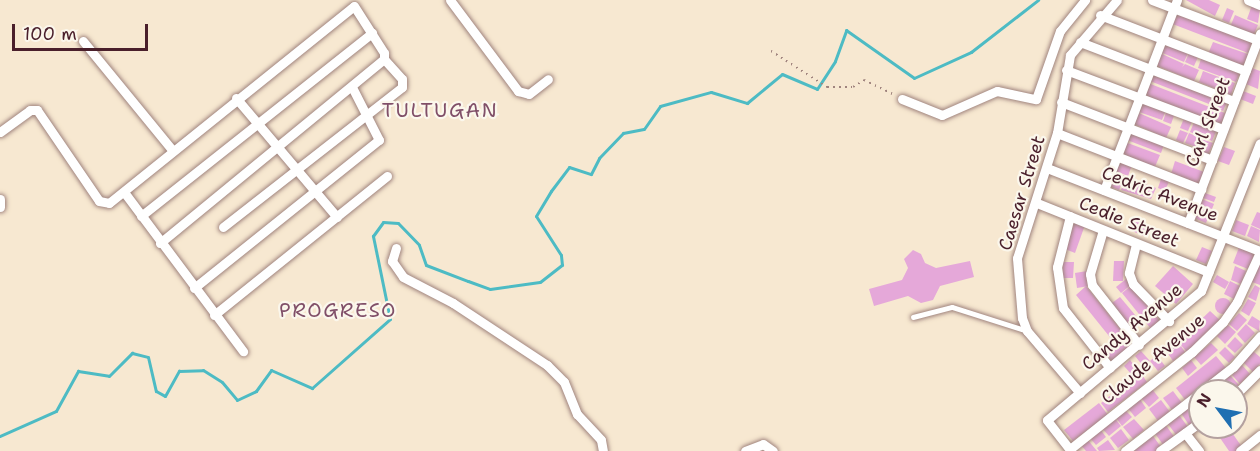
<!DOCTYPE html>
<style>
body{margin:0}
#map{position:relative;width:1260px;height:451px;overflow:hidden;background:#f7e8d1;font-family:"Shantell Sans",sans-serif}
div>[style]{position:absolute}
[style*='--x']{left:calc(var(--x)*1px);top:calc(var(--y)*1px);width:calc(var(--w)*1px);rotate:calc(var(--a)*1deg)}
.stream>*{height:3px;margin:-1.5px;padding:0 1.5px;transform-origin:1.5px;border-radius:1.5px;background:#4dbbc4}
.building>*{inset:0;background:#e5a8d9}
.round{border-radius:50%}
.path>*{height:1.5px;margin-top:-0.75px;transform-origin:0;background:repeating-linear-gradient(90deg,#a0847e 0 1.5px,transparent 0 6px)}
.roads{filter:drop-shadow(0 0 2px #a0847e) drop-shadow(0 0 2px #a0847e)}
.lane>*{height:4.5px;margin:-2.25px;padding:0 2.25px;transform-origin:2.25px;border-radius:2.25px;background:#fff}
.street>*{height:9px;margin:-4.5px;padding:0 4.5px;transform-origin:4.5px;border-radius:4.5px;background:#fff}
span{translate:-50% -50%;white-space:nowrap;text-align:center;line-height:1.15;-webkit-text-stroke:4.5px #fbf7ec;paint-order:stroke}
.street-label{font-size:18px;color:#4a1f2b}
.neighbourhood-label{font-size:20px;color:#804f68;letter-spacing:1.5px}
.north{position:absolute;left:1188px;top:379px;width:60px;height:60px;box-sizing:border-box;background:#fbf7ec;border:2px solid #b4a19f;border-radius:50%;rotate:302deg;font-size:16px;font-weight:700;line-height:24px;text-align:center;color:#4a1f2b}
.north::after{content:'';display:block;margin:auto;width:21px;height:27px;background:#1f6fb2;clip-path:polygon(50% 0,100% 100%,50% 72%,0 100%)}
.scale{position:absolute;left:12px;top:24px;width:136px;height:27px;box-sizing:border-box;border:3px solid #4a1f2b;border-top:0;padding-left:8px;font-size:18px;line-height:21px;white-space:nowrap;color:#4a1f2b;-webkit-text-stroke:4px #fbf7ec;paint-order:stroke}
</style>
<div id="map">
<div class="stream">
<i style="--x:0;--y:436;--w:61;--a:-24.1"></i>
<i style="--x:56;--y:411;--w:46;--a:-61.2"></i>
<i style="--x:78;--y:371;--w:31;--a:9"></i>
<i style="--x:109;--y:376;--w:33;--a:-45"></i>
<i style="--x:132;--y:353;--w:16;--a:14"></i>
<i style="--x:148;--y:357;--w:35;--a:77"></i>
<i style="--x:156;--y:391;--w:10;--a:29"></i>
<i style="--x:165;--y:396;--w:29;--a:-61"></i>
<i style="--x:179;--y:371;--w:24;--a:-2"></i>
<i style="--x:203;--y:370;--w:22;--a:32"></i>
<i style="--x:222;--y:382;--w:23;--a:50"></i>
<i style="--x:237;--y:400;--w:21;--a:-25"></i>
<i style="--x:256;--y:391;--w:26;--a:-54"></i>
<i style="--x:271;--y:370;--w:45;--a:23.7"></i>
<i style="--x:312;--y:388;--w:104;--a:-41.5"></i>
<i style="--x:390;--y:319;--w:85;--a:-101.6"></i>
<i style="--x:373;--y:236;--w:17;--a:-54"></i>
<i style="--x:383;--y:222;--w:15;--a:4"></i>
<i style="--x:398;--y:223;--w:30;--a:46"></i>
<i style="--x:419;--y:245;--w:21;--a:71"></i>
<i style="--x:426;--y:265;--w:45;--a:20.9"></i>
<i style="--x:468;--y:281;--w:23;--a:20"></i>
<i style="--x:490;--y:289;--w:50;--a:-8"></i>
<i style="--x:540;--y:282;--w:28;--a:-38"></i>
<i style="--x:562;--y:265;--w:10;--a:-96"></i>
<i style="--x:561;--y:255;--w:46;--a:-122.7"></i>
<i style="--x:536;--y:216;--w:29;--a:-59"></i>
<i style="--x:551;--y:191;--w:30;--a:-53"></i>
<i style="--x:569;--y:167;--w:23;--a:18"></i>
<i style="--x:591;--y:174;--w:18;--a:-63"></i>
<i style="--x:599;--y:158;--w:35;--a:-46"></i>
<i style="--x:623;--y:133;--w:21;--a:-11"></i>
<i style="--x:644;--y:129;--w:28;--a:-55"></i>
<i style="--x:660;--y:106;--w:53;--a:-15.4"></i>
<i style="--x:711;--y:92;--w:38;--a:17"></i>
<i style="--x:747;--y:103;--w:45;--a:-39.6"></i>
<i style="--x:782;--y:74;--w:38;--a:23"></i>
<i style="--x:817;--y:89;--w:33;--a:-57"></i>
<i style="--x:835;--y:61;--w:33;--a:-70"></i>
<i style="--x:846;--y:30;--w:83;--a:35.2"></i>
<i style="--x:914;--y:78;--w:63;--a:-24.5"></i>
<i style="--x:971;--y:52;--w:85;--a:-37.8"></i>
</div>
<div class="building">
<i style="clip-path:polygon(1186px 0,1209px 0,1220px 5px,1215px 16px)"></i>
<i style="clip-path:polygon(1252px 5px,1260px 9px,1258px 23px,1247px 19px)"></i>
<i style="clip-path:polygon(1227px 8px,1234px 11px,1229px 23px,1222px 20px)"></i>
<i style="clip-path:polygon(1175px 9px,1253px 39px,1248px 53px,1170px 23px)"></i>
<i style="clip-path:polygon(1235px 15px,1258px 25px,1253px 36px,1230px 27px)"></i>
<i style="clip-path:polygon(1165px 41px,1189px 51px,1184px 62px,1160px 52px)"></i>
<i style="clip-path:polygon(1213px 42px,1248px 54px,1243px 67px,1208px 54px)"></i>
<i style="clip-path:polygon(1190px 51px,1199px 55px,1194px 66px,1185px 62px)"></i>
<i style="clip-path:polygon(1160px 53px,1184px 64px,1182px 67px,1185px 64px,1199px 70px,1194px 81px,1155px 65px)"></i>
<i style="clip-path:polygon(1202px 56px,1241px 70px,1236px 82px,1198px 68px)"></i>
<i style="clip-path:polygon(1252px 68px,1260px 71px,1258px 89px,1246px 84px)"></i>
<i style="clip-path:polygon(1154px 70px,1213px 94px,1209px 104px,1150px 81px)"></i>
<i style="clip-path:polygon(1203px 71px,1235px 83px,1231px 95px,1199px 82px)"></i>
<i style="clip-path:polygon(1148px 83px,1225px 113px,1221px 126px,1143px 96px)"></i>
<i style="clip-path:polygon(1243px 91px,1256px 96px,1253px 104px,1240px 99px)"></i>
<i style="clip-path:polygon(1216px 95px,1228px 100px,1223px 111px,1212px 106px)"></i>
<i style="clip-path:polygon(1143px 101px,1166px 110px,1162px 120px,1139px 112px)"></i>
<i style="clip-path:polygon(1167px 110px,1175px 113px,1171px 124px,1163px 121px)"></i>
<i style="clip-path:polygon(1139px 113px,1171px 127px,1166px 138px,1134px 124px)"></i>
<i style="clip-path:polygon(1185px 116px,1193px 119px,1188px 131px,1180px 128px)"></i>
<i style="clip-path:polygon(1195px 120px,1217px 129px,1212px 141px,1190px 132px)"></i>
<i style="clip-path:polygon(1131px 130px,1165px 142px,1161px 153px,1127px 140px)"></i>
<i style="clip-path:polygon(1180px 130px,1188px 133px,1183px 143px,1176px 140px)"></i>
<i style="clip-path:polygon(1189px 133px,1200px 138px,1196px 147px,1185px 143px)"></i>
<i style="clip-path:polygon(1202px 139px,1213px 143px,1208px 155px,1197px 150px)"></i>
<i style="clip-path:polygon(1125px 142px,1160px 155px,1154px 169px,1120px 154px)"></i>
<i style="clip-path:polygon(1224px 147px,1235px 151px,1229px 165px,1218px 161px)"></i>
<i style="clip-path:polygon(1121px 160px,1132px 165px,1128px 176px,1116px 171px)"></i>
<i style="clip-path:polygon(1175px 161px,1204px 172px,1199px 185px,1171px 174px)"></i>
<i style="clip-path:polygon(1116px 173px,1125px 176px,1119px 190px,1111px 187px)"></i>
<i style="clip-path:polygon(1162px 176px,1170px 179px,1165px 191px,1158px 188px)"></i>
<i style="clip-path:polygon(1126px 177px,1156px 188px,1151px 199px,1121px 190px)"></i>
<i style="clip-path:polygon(1205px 193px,1216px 197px,1214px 202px,1203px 198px)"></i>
<i style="clip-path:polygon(1202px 199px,1214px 204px,1212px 209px,1200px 204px)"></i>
<i style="clip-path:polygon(1198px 206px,1211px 211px,1206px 223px,1194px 218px)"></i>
<i style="clip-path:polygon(1257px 212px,1260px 213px,1260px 229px,1251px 225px)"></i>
<i style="clip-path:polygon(1132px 219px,1147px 226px,1143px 236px,1128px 229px)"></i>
<i style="clip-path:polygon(1236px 220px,1249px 225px,1245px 236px,1232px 231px)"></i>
<i style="clip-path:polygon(1074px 222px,1085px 225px,1075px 253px,1065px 249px)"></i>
<i style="clip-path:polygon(1251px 226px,1260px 230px,1259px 242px,1247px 236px)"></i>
<i style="clip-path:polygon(1240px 245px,1256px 251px,1248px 269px,1233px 263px)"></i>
<i style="clip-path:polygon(1202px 247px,1212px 251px,1206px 264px,1196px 260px)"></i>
<i style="clip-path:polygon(913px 250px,921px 254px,925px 263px,936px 268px,970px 261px,974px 277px,940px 286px,933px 300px,921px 303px,908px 296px,874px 306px,869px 289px,902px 280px,908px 268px,904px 259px)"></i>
<i style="clip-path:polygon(1114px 261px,1124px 261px,1123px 281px,1113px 281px)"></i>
<i style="clip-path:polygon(1063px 262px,1074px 262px,1073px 278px,1062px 278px)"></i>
<i style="clip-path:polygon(1260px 262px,1260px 285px,1252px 282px)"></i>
<i style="clip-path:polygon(1173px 266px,1193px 284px,1176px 304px,1155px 286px)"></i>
<i style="clip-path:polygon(1235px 266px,1246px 271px,1241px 284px,1231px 280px)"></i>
<i style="clip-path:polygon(1087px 271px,1089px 286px,1077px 288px,1075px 273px)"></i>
<i style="clip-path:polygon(1217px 275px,1229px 282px,1225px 289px,1213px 282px)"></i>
<i style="clip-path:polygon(1126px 279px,1131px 285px,1121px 293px,1116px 287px)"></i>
<i style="clip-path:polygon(1230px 281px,1240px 286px,1234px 299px,1224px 294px)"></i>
<i style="clip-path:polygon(1132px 285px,1160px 321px,1151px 329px,1122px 293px)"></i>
<i style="clip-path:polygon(1255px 285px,1260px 288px,1256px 301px,1248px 297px)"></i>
<i style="clip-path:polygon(1086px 286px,1134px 346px,1113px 363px,1102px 350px,1113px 341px,1076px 295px)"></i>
<i style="clip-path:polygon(1120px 297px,1141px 322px,1132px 329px,1112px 303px)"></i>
<i class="round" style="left:1215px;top:298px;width:16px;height:16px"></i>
<i style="clip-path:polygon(1248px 299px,1256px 303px,1249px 316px,1241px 311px)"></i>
<i style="clip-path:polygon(1210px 311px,1221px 321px,1187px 352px,1179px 343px,1185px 352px,1173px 361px,1167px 352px)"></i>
<i style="clip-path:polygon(1239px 313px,1247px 320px,1237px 331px,1229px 324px)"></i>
<i style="clip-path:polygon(1252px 316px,1260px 321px,1259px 331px,1247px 324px)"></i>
<i style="clip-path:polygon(1246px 324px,1255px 333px,1245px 343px,1237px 334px)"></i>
<i style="clip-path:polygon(1228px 325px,1236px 332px,1225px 344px,1217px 336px)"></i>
<i style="clip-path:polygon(1235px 337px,1243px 345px,1235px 353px,1227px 346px)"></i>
<i style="clip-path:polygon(1211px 343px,1218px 350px,1201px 365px,1194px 357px)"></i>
<i style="clip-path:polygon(1225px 347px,1235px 357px,1229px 363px,1219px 353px)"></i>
<i style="clip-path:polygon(1141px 351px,1150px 361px,1143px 366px,1135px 356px)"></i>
<i style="clip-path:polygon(1253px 351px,1260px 357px,1260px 364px,1253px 372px,1243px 362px)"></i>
<i style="clip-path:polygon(1157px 355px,1165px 366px,1158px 371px,1150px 361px)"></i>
<i style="clip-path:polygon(1216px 356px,1226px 368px,1186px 401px,1176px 388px)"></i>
<i style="clip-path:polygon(1130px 360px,1138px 370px,1132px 375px,1124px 366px)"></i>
<i style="clip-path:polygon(1191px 360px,1197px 368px,1188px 376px,1182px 368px)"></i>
<i style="clip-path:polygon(1242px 365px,1250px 374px,1240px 384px,1232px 375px)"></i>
<i style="clip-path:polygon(1140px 372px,1147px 382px,1108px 412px,1101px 403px)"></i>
<i style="clip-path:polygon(1230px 375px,1239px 385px,1226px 391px,1220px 384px)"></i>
<i style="clip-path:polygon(1218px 384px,1224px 391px,1210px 391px)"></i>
<i style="clip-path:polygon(1152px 389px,1159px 398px,1149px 407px,1141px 398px)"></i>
<i style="clip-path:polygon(1173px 391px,1182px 403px,1172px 410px,1163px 398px)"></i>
<i style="clip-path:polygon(1139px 398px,1146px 408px,1135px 417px,1127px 407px)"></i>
<i style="clip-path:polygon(1200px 399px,1200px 413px,1193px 405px)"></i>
<i style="clip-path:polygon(1161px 400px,1170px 412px,1158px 421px,1149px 409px)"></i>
<i style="clip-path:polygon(1099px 403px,1108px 415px,1073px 441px,1064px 430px)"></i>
<i style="clip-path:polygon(1191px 405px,1200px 416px,1189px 425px,1181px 413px)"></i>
<i style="clip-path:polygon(1125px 410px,1132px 417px,1122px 426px,1116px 418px)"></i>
<i style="clip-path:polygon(1179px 415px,1188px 427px,1177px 436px,1168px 424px)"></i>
<i style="clip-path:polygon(1113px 416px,1121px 426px,1109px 436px,1100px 426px)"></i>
<i style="clip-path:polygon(1134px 419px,1144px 430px,1133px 439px,1123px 427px)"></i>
<i style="clip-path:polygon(1165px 424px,1175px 438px,1164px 446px,1154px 432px)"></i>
<i style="clip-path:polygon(1228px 427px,1242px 447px,1236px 451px,1229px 451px,1218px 435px)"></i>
<i style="clip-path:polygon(1100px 429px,1106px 437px,1096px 445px,1090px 438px)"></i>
<i style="clip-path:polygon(1121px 429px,1129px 440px,1118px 448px,1110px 438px)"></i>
<i style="clip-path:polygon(1153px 436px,1161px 447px,1156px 451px,1134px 451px)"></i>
<i style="clip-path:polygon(1087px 439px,1097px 451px,1086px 451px,1080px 444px)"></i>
<i style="clip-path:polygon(1108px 440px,1115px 450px,1099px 451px,1097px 448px)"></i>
</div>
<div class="path">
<i style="--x:771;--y:51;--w:67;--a:32.7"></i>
<i style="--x:827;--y:87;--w:26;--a:0"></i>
<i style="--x:853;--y:87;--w:13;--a:-32"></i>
<i style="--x:864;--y:80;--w:32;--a:26"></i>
</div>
<div class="roads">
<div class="lane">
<i style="--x:913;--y:317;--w:40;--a:-14.4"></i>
<i style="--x:952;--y:307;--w:77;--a:17.5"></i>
</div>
<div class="street">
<i style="--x:450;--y:0;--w:114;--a:53.2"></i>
<i style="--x:518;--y:91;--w:11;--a:15"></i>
<i style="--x:529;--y:94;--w:24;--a:-38"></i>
<i style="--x:1152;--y:0;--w:113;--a:20.7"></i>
<i style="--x:1248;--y:0;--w:13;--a:23"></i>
<i style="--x:1100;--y:15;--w:156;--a:21"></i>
<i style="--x:83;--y:41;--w:142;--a:50.7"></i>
<i style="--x:1080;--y:42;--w:165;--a:21"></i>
<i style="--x:1066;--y:70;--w:168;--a:20.6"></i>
<i style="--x:236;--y:98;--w:156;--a:49.7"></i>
<i style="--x:902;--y:99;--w:43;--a:21.8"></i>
<i style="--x:942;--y:115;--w:60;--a:-23.6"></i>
<i style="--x:997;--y:91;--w:40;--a:12"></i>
<i style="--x:1036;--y:99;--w:72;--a:-70.6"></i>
<i style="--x:1060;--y:31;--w:40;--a:-51"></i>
<i style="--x:1061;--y:102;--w:162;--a:21"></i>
<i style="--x:0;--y:132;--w:37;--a:-36"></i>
<i style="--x:30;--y:110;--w:7;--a:0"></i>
<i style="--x:37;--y:110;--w:110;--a:55.7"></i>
<i style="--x:99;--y:201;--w:10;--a:11"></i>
<i style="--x:109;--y:203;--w:314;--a:-38.8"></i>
<i style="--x:354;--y:6;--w:56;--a:57.4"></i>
<i style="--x:384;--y:53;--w:6;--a:90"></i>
<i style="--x:384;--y:59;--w:290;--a:140.6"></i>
<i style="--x:1057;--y:133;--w:155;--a:21.3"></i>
<i style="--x:1047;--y:168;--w:229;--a:21.3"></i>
<i style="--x:1104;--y:190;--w:204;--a:-69"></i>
<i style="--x:124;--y:192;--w:199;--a:53.2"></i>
<i style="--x:0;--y:199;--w:8;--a:90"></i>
<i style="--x:1037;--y:203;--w:185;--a:21.9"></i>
<i style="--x:141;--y:216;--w:295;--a:-38.4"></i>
<i style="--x:1070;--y:216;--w:53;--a:104.3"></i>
<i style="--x:1057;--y:267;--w:41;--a:81.7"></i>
<i style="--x:1063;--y:308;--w:76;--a:51.9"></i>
<i style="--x:1188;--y:223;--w:203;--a:-69.2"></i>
<i style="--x:223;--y:227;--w:227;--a:-38"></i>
<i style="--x:402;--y:87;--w:8;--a:-90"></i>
<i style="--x:402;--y:79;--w:27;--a:-132"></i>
<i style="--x:1103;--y:230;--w:46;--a:106.5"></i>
<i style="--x:1090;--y:274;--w:11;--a:80"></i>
<i style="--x:1092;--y:285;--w:76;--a:51.9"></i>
<i style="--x:1136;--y:244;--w:30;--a:104"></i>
<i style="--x:1129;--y:273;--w:12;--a:70"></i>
<i style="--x:1133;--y:284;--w:52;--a:45.8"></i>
<i style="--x:396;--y:248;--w:14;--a:107"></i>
<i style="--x:392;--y:261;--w:19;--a:55"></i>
<i style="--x:403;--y:277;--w:56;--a:27.5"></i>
<i style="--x:453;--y:303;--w:113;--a:33.4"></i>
<i style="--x:547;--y:365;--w:24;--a:45"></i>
<i style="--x:564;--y:382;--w:35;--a:68"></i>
<i style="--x:577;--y:414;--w:35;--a:47"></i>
<i style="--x:601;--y:440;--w:11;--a:80"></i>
<i style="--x:194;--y:288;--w:237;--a:-38.7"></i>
<i style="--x:379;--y:140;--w:59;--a:-117"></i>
<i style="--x:214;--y:315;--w:222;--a:-38.8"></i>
<i style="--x:1202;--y:391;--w:39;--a:-38"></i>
<i style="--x:1233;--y:367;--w:41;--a:-48.9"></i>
<i style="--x:1080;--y:393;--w:82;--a:-130.5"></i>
<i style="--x:1027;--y:331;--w:14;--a:-111"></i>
<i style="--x:1022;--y:318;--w:60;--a:-94.8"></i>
<i style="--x:1017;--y:258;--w:131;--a:-72.3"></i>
<i style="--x:1057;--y:133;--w:79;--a:-80.5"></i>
<i style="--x:1070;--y:55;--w:72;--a:-49.5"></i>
<i style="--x:1236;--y:394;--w:34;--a:-45"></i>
<i style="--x:1185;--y:433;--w:23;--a:52"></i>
<i style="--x:1070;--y:449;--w:156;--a:-38.5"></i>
<i style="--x:1192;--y:352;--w:43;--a:-44.1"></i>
<i style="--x:1223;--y:322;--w:24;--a:-55"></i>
<i style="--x:1237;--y:302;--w:55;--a:-65.3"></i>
<i style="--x:745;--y:451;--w:19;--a:-21"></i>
<i style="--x:763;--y:444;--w:12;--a:35"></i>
<i style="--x:1071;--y:451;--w:39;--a:-128"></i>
<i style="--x:1047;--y:420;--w:201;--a:-40"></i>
<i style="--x:1201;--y:291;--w:159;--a:-68.3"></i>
<i style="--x:1125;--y:451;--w:95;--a:-37.7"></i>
<i style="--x:1160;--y:451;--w:49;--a:-35.9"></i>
<i style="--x:1240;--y:451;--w:26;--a:-39"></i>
</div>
</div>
<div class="street-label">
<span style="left:1208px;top:122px;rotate:-69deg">Carl Street</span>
<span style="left:1022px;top:193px;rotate:-73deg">Caesar Street</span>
<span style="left:1160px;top:194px;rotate:21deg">Cedric Avenue</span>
<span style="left:1129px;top:222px;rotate:22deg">Cedie Street</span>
<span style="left:1132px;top:327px;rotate:-40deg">Candy Avenue</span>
<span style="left:1153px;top:359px;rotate:-40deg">Claude Avenue</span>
</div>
<div class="neighbourhood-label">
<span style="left:440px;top:110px">TULTUGAN</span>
<span style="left:338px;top:310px">PROGRESO</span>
</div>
<div class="north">N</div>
<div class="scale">100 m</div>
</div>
